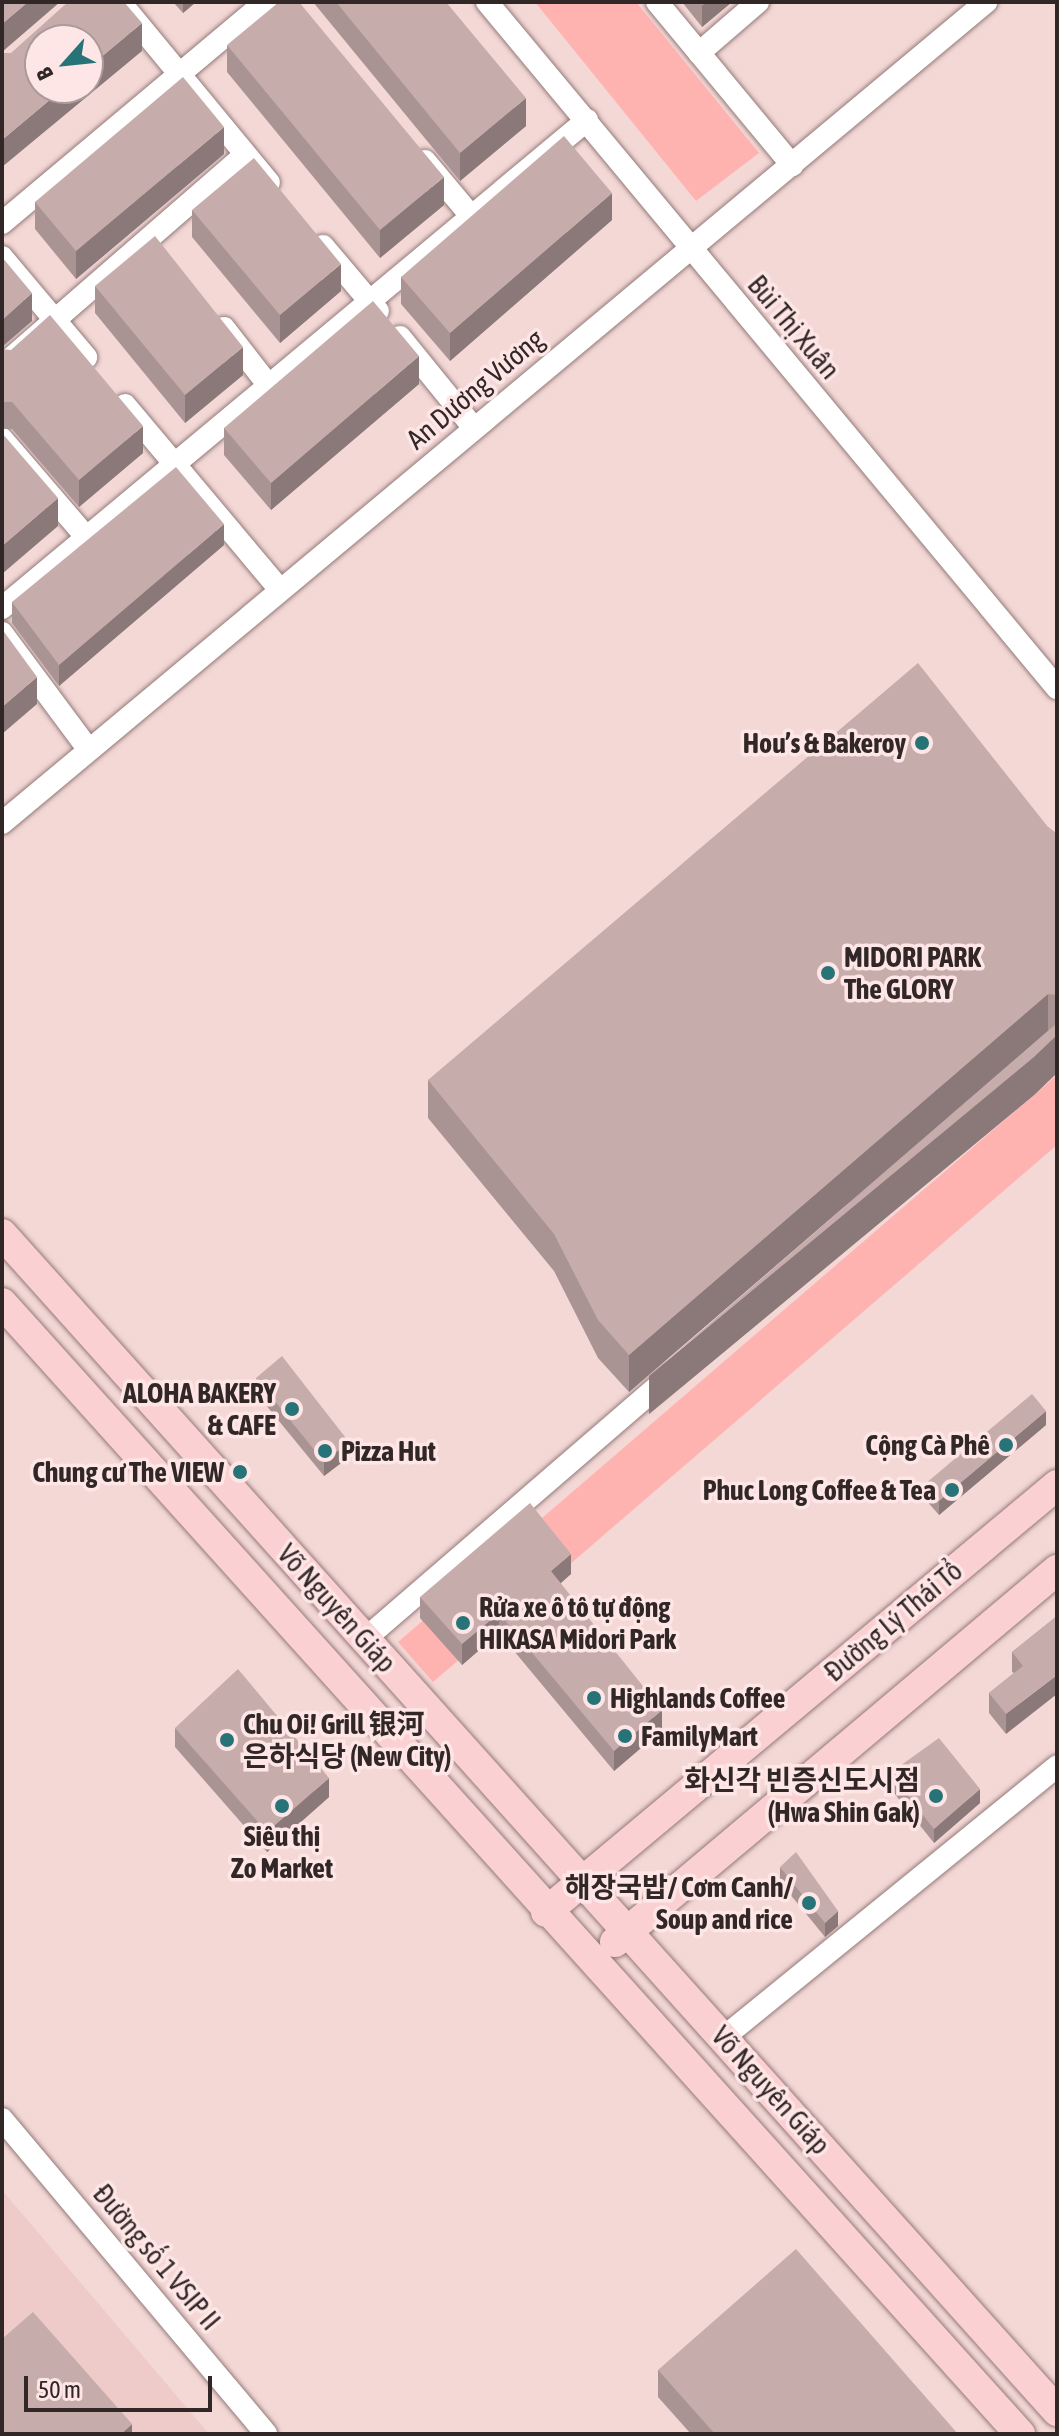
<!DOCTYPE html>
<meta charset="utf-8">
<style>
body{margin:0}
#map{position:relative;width:1059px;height:2436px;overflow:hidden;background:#f3d8d6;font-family:"Asap Condensed","Noto Sans SC","Noto Sans KR",sans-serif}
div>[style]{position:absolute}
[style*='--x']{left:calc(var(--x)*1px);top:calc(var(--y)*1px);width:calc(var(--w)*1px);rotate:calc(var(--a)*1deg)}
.built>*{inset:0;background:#eecac9}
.green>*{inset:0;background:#ffb3b1}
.roads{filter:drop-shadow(0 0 2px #937a79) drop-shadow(0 0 2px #937a79)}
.street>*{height:22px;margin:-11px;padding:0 11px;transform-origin:11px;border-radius:11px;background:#fff}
.secondary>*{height:30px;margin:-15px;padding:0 15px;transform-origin:15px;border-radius:15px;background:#fbd0d2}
.wall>*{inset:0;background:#aa9493}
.shaded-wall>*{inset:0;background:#8b7878}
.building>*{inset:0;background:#c6acab}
.dots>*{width:22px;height:22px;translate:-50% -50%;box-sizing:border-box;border:4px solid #fde6e5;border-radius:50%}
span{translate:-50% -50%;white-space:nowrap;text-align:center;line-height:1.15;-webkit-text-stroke:7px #fde6e5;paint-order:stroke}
.street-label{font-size:28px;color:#312726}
.poi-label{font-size:28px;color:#312726;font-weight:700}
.right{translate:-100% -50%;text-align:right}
.left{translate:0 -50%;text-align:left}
.frame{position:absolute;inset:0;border:4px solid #312726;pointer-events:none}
.north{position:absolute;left:24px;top:24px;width:80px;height:80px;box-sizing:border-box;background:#fde6e5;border:2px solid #ab9a99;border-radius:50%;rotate:243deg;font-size:22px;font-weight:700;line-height:32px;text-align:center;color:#312726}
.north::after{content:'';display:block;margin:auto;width:28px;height:36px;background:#287377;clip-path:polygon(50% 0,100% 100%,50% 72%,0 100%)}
.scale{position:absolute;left:24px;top:2376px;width:188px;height:36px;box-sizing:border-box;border:4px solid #312726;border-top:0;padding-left:10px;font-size:24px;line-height:28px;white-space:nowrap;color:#312726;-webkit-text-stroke:6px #fde6e5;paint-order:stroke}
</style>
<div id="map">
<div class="built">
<i style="clip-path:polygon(2px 2190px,209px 2434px,2px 2434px)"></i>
</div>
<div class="green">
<i style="clip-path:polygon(535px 2px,636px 2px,759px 153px,696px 201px)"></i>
<i style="clip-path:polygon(1057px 1075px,1057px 1145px,433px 1682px,398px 1642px)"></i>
</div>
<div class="roads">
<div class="street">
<i style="--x:120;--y:2;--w:234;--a:50.5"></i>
<i style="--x:487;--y:2;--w:892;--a:50.28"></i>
<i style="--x:657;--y:2;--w:212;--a:50.4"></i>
<i style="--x:699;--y:53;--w:78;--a:-40.8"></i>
<i style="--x:425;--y:161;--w:72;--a:50.1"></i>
<i style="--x:2;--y:223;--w:344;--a:-40"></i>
<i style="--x:323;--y:246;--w:85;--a:49.8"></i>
<i style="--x:2;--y:257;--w:131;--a:50"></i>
<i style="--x:224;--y:328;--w:75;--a:52.1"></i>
<i style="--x:400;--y:337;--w:117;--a:50.9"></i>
<i style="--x:2;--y:366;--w:322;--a:-41"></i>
<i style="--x:125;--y:405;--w:241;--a:50"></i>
<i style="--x:2;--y:439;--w:132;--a:49.3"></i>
<i style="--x:2;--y:608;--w:762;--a:-39.83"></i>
<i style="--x:2;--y:633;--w:144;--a:53.4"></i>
<i style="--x:2;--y:823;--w:1282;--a:-39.84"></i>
<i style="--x:365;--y:1639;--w:404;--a:-40.8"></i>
<i style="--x:724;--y:2037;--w:429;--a:-39.1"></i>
<i style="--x:2;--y:2119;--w:411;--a:50"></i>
</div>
<div class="secondary">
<i style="--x:2;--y:1234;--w:1581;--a:48.13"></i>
<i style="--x:2;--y:1303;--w:1522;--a:48.01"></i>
<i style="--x:546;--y:1912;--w:666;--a:-39.88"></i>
<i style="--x:615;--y:1942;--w:578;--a:-40.08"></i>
</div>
</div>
<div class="wall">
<i style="clip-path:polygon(173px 2px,196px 2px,183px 13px)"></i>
<i style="clip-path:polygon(313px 2px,446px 2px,526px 126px,460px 181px)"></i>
<i style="clip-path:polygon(682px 2px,732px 2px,702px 27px)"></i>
<i style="clip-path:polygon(227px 45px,444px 205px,380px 258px,227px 72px)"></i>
<i style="clip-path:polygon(224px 154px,76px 279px,35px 229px,35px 202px)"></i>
<i style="clip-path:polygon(192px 210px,341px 291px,280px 343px,192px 237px)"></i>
<i style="clip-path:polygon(612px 220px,450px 361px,401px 304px,401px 277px)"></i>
<i style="clip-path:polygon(95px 286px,243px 375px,185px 423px,95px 313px)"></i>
<i style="clip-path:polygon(2px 349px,143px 453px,79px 507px,12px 429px,2px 429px)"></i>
<i style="clip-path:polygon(419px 384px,271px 510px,224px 455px,224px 428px)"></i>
<i style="clip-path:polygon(224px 545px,59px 686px,12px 623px,12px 602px)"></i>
<i style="clip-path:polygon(1048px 827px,1057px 834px,1057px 1073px,1034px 1095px,649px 1414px,850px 1202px,629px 1392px,598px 1358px,554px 1271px,428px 1118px,428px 1080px)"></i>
<i style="clip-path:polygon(256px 1378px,349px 1457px,324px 1476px,256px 1393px)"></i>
<i style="clip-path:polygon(1046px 1425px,939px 1515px,925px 1499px,925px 1484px)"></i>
<i style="clip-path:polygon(571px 1574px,560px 1583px,662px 1730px,614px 1771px,499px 1633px,462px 1665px,420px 1618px,420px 1597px)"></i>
<i style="clip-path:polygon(1057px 1616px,1006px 1734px,989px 1713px,989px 1693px,1014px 1673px,1012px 1672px,1012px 1652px)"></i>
<i style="clip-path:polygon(175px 1728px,329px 1797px,267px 1852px,175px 1747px)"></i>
<i style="clip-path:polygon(890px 1773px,980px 1803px,934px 1843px,890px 1788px)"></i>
<i style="clip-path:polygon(780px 1867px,838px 1926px,825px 1937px,780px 1882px)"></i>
<i style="clip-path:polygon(658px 2370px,958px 2434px,691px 2434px,658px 2397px)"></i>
</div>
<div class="shaded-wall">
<i style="clip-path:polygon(28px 2px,60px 2px,2px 52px,2px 24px)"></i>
<i style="clip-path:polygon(183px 2px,196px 2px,183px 13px)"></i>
<i style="clip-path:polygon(707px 2px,732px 2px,702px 27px,702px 6px)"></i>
<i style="clip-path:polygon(142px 23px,142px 51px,2px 167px,2px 140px,64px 88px,88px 88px,88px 68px)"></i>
<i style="clip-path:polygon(526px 98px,526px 126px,460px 181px,460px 153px)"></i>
<i style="clip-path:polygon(224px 127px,224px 154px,76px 279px,76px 251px)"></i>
<i style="clip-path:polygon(444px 177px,444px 205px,380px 258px,380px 230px)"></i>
<i style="clip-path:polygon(612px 193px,612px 220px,450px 361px,450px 333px)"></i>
<i style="clip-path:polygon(341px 264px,341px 291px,280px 343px,280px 315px)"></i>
<i style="clip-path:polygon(32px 293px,32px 321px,2px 347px,2px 320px)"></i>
<i style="clip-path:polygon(243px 347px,243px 375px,185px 423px,185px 395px)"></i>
<i style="clip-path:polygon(419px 356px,419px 384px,271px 510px,271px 483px)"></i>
<i style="clip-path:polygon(143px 426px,143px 453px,79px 507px,79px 480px)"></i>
<i style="clip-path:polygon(58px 498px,58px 526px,2px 574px,2px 546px)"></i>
<i style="clip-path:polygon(224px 524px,224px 545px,59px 686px,59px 665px)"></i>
<i style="clip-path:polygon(37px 677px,37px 704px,2px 734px,2px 707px)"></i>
<i style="clip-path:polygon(1048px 994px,1048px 1031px,629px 1392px,629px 1355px)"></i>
<i style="clip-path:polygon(1057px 1035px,1057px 1073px,1034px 1095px,649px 1414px,649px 1376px)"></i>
<i style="clip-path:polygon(1046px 1411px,1046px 1425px,939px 1515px,939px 1501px)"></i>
<i style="clip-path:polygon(349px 1442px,349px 1457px,324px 1476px,324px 1462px)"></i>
<i style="clip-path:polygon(571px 1554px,571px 1574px,551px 1592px,551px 1571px)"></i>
<i style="clip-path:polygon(499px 1613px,499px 1633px,462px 1665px,462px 1644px)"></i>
<i style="clip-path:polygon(1057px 1675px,1057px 1694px,1006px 1734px,1006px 1714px)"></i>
<i style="clip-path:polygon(662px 1710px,662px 1730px,614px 1771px,614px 1751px)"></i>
<i style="clip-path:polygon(329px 1778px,329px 1797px,267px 1852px,267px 1832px)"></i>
<i style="clip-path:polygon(980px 1789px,980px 1803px,934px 1843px,934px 1829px)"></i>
<i style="clip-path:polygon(838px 1911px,838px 1926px,825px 1937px,825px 1923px)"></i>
<i style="clip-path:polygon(132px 2424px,132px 2434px,121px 2434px)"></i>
</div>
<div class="building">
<i style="clip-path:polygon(2px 2px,28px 2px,2px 24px)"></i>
<i style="clip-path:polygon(68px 2px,124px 2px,142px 23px,88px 68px,88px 40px,40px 40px,40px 88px,64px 88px,2px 140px,2px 53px,11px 53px)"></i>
<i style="clip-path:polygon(279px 2px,299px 2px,444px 177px,380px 230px,227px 45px)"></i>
<i style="clip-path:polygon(336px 2px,446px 2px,526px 98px,460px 153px)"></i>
<i style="clip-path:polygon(183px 77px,224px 127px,76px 251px,35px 202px)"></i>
<i style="clip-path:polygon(564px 136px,612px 193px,450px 333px,401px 277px)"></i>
<i style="clip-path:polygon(254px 158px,341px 264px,280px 315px,192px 210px)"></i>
<i style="clip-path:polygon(155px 236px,243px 347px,185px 395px,95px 286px)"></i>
<i style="clip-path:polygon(2px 257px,32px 293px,2px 320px)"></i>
<i style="clip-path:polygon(373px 301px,419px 356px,271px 483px,224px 428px)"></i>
<i style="clip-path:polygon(50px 315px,143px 426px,79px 480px,12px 402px,2px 402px,2px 349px,11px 350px)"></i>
<i style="clip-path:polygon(2px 433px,58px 498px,2px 546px)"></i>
<i style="clip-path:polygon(176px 467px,224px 524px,59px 665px,12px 602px)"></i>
<i style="clip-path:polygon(2px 629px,37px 677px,2px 707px)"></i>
<i style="clip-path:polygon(918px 663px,1048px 827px,1057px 834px,1057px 995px,1048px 994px,629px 1355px,598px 1320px,554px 1234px,428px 1080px)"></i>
<i style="clip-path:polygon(1057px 1023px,1057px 1035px,1034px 1057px,649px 1376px)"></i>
<i style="clip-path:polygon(282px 1356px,349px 1442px,324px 1462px,256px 1378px)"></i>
<i style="clip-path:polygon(1032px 1394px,1046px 1411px,939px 1501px,925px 1484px)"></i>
<i style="clip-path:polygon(530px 1503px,571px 1554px,551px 1571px,662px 1710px,614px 1751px,499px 1613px,462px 1644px,420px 1597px)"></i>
<i style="clip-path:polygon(1057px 1616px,1057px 1675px,1006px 1714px,989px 1693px,1023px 1666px,1012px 1652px)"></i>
<i style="clip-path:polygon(238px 1669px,329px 1778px,267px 1832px,175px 1728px)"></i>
<i style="clip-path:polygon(939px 1738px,980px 1789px,934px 1829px,890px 1773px)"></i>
<i style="clip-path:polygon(796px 1852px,838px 1911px,825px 1923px,780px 1867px)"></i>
<i style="clip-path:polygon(796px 2249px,958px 2434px,715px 2434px,658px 2370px)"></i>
<i style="clip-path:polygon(33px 2312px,132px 2424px,121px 2434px,2px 2434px,2px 2339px)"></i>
</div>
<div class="dots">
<i style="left:922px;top:743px;background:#287377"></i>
<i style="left:828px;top:973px;background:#287377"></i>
<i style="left:292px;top:1409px;background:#287377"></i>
<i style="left:1006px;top:1445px;background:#287377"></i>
<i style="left:325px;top:1451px;background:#287377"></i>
<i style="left:240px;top:1472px;background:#287377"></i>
<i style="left:952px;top:1490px;background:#287377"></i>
<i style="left:463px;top:1623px;background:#287377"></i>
<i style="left:594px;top:1698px;background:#287377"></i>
<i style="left:625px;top:1736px;background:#287377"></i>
<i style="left:227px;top:1740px;background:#287377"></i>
<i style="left:936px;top:1796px;background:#287377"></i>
<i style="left:282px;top:1806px;background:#287377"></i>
<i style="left:809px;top:1903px;background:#287377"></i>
</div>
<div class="street-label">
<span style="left:794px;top:327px;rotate:50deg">Bùi Thị Xuân</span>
<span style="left:475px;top:389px;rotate:-40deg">An Dương Vương</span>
<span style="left:337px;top:1608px;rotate:48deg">Võ Nguyên Giáp</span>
<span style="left:893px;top:1621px;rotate:-40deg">Đường Lý Thái Tổ</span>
<span style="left:771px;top:2090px;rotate:48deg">Võ Nguyên Giáp</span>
<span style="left:157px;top:2257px;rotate:50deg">Đường số 1 VSIP II</span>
</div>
<div class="poi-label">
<span class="right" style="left:906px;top:743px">Hou’s &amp; Bakeroy</span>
<span class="left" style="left:844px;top:973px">MIDORI PARK<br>The GLORY</span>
<span class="right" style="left:276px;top:1409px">ALOHA BAKERY<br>&amp; CAFE</span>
<span class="right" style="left:990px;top:1445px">Cộng Cà Phê</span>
<span class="left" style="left:341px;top:1451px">Pizza Hut</span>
<span class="right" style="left:224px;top:1472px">Chung cư The VIEW</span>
<span class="right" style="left:936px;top:1490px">Phuc Long Coffee &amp; Tea</span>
<span class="left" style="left:479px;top:1623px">Rửa xe ô tô tự động<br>HIKASA Midori Park</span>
<span class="left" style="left:610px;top:1698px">Highlands Coffee</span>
<span class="left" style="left:243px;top:1740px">Chu Oi! Grill 银河<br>은하식당 (New City)</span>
<span class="left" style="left:641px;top:1736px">FamilyMart</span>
<span class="right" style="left:920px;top:1796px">화신각 빈증신도시점<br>(Hwa Shin Gak)</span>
<span style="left:282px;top:1852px">Siêu thị<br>Zo Market</span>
<span class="right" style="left:793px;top:1903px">해장국밥/ Cơm Canh/<br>Soup and rice</span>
</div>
<div class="frame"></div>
<div class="north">B</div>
<div class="scale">50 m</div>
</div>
